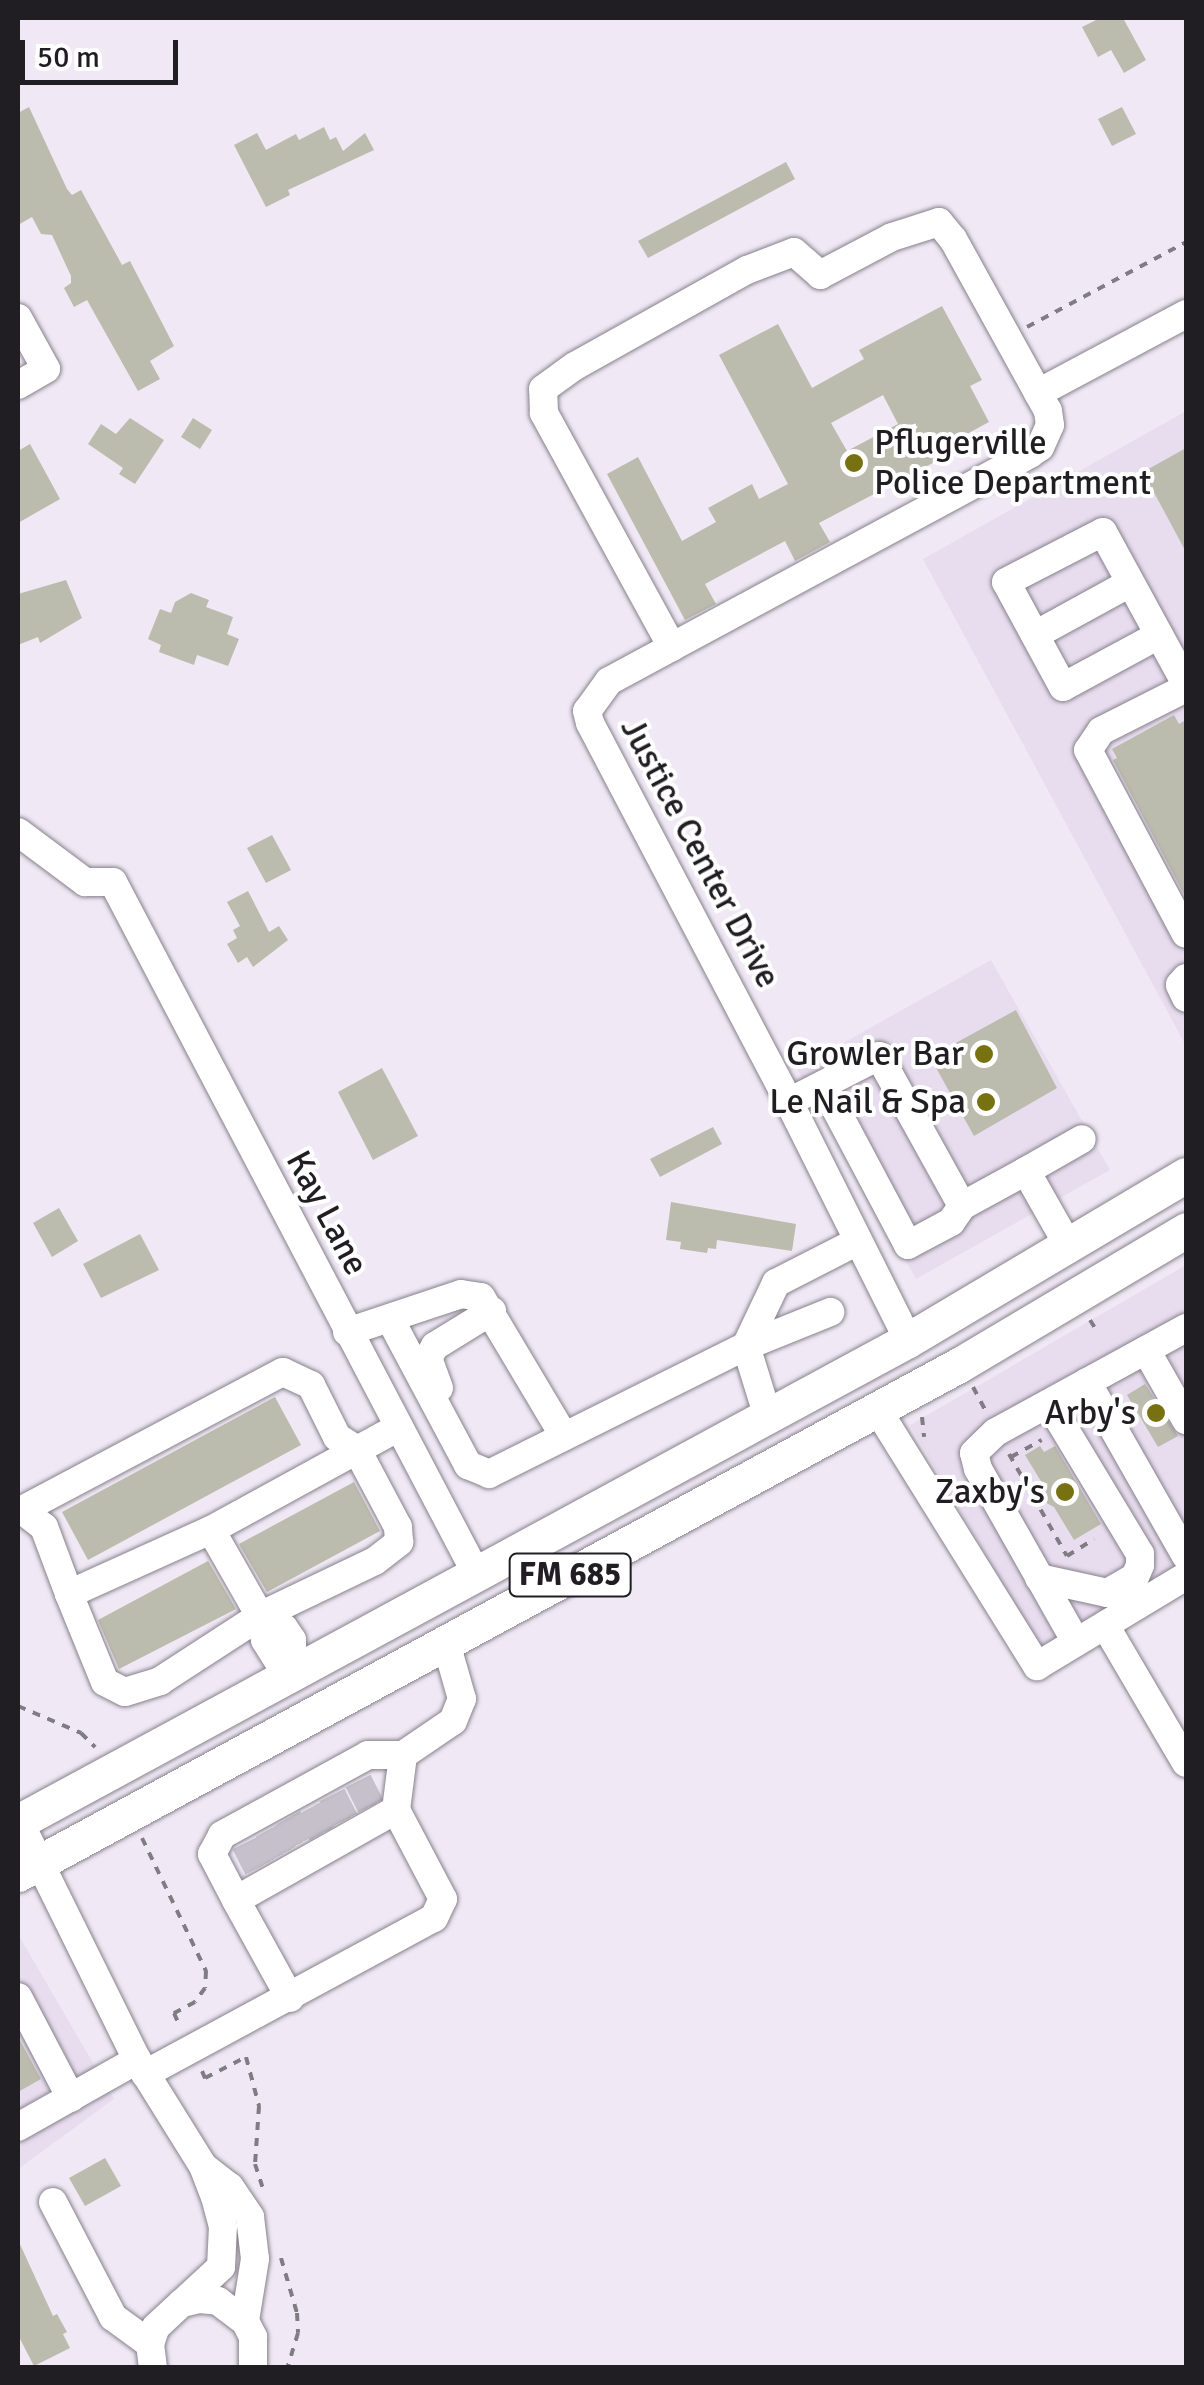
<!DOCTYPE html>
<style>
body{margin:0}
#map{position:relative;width:1204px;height:2385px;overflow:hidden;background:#f0e9f5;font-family:Signika,sans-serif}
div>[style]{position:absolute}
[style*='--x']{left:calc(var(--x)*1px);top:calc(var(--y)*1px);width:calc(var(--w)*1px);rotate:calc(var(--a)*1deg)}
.built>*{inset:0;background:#e8ddef}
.building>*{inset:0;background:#bbbbae}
.minor-tunnel>*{height:28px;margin-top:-14px;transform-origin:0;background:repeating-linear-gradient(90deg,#c6c0cb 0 28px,transparent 0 42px)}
.path>*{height:4px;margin-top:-2px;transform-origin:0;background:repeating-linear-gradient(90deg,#807c84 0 8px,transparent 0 16px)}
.roads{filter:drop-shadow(0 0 2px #87818b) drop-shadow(0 0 2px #87818b)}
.minor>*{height:28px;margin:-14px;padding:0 14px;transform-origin:14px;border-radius:14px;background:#fff}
.major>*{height:35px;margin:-17.5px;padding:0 17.5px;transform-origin:17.5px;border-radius:17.5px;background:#fff}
.dots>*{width:28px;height:28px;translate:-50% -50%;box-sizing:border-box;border:5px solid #fff;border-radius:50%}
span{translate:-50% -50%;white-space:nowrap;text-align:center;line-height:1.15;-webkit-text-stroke:8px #fff;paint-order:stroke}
.shield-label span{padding:2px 8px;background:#fff;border:2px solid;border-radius:8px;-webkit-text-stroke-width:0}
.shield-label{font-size:32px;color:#201e22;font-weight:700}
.poi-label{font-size:35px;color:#201e22}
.left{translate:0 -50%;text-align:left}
.right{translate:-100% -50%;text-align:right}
.street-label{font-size:35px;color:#201e22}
.frame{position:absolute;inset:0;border:20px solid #201e22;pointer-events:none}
.scale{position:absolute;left:20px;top:40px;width:158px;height:45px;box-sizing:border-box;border:5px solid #201e22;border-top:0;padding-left:12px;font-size:30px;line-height:35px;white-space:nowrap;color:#201e22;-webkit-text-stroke:8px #fff;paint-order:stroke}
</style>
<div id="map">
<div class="built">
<i style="clip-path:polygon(1186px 411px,1186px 1046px,923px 559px)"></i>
<i style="clip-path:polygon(991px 960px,1110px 1170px,916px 1279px,797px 1069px)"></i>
<i style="clip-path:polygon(1186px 1265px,1186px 1565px,1042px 1651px,910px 1425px)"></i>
<i style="clip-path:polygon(18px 1934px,114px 2099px,18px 2169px)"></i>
</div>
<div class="building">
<i style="clip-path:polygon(1100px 18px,1123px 18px,1146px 60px,1124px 73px,1111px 50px,1098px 57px,1082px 27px)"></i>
<i style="clip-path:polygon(29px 107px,67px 189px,72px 195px,81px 190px,122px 265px,130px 261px,174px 346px,150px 361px,160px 379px,138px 391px,87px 300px,74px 307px,64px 288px,71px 283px,71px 276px,52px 235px,41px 234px,32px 217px,18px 225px,18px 113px)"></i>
<i style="clip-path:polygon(1122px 107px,1136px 134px,1112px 146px,1098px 119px)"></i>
<i style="clip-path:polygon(324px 127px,330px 140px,336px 137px,343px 151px,365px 133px,374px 150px,288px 190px,290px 195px,266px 207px,234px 145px,257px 133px,266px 150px,296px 134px,299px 140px)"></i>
<i style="clip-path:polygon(786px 162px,795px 179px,648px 258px,638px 241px)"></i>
<i style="clip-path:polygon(evenodd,942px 306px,982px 380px,970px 386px,989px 422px,954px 441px,958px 448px,931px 464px,819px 523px,830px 542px,795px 561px,785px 541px,705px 584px,716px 604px,685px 620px,607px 474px,638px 457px,682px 541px,716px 522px,708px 508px,752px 484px,759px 499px,788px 484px,719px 355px,778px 324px,812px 388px,864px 359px,859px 350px,942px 306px,883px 395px,898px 424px,847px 451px,831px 423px,883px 395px)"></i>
<i style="clip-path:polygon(130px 418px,164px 440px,135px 484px,119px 474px,123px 468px,88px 444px,101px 424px,116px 434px)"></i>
<i style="clip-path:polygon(193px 418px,212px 430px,200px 449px,181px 437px)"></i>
<i style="clip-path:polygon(30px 444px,60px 499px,18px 523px,18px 451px)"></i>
<i style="clip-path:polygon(1186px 448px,1186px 552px,1143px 472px)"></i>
<i style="clip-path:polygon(66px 580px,82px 618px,40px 643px,38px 637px,18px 645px,18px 594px)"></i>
<i style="clip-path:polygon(191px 593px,209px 600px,206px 607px,233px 617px,227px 634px,239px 639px,228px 666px,197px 655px,194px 665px,159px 652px,161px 645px,148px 639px,160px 609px,171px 613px,175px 602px)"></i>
<i style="clip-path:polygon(1174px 715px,1179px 724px,1186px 720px,1186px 898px,1113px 760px,1117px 758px,1112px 749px)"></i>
<i style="clip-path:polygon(272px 835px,291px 870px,266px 883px,247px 848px)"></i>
<i style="clip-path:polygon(248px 891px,269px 932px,279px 926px,288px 940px,253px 967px,247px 957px,238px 963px,227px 944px,237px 938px,233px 930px,240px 926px,227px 902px)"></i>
<i style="clip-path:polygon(1016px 1010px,1057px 1088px,974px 1136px,930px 1057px)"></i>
<i style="clip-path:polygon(382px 1068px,418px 1136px,373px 1160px,338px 1092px)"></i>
<i style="clip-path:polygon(713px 1127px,722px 1144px,660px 1177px,650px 1159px)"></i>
<i style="clip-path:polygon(671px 1202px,796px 1224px,792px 1251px,717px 1240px,716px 1249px,708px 1248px,707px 1253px,680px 1249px,681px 1242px,666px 1240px)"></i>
<i style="clip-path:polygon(59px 1208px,78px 1241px,52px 1257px,33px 1223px)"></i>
<i style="clip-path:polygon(140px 1234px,159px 1270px,101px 1298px,83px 1264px)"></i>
<i style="clip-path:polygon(1145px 1384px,1178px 1436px,1158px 1447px,1127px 1395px)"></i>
<i style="clip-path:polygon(275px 1397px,301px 1445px,88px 1560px,62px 1512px)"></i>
<i style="clip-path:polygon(1040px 1446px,1044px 1452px,1055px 1446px,1101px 1524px,1074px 1540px,1054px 1507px,1035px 1497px,1042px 1483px,1025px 1455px)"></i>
<i style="clip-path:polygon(354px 1482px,380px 1531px,267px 1592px,239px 1544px)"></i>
<i style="clip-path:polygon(208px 1561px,236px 1609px,119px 1669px,98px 1620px)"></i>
<i style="clip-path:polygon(18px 2037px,41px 2079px,18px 2092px)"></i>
<i style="clip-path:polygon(105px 2158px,121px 2186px,85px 2206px,69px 2178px)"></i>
<i style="clip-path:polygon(18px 2240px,53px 2316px,57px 2314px,67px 2332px,63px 2334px,70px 2348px,34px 2366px,18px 2335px)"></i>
</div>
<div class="minor-tunnel">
<i style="--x:358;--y:1781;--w:30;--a:63"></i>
<i style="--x:332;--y:1795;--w:31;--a:63"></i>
<i style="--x:308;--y:1809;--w:31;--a:61"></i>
<i style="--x:288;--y:1818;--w:32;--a:60"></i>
<i style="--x:268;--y:1830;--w:31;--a:61"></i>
<i style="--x:245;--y:1843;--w:30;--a:63"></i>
</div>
<div class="path">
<i style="--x:1027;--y:327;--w:180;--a:-28.1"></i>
<i style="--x:1090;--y:1320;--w:15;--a:58"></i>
<i style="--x:973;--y:1387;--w:26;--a:62"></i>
<i style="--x:922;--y:1417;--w:20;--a:84"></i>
<i style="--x:1009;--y:1454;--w:117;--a:60.4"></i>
<i style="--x:1067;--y:1556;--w:32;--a:-32"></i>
<i style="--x:1011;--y:1457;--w:35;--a:-29"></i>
<i style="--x:18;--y:1706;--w:69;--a:23.2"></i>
<i style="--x:81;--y:1733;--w:20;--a:45"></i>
<i style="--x:142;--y:1838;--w:148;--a:64.3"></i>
<i style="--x:206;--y:1971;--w:17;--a:93"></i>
<i style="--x:205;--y:1988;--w:17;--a:126"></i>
<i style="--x:195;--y:2002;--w:24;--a:152"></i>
<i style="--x:174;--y:2013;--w:15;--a:67"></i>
<i style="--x:202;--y:2071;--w:8;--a:67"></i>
<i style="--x:205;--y:2078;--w:46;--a:-27.1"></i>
<i style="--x:246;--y:2057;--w:51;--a:75.1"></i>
<i style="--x:259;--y:2106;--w:58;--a:93.9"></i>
<i style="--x:255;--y:2164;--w:28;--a:72"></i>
<i style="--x:281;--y:2258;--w:57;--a:73.8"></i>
<i style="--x:297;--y:2313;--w:20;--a:87"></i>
<i style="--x:298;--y:2333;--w:37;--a:107"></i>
</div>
<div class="roads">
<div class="minor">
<i style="--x:18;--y:318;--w:58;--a:61.2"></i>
<i style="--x:46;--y:369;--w:32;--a:150"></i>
<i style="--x:1038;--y:393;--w:168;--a:-28.1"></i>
<i style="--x:1035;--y:635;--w:108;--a:-28.7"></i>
<i style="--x:1159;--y:635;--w:109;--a:151.6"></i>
<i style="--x:1063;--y:687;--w:119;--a:-118.5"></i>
<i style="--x:1006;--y:582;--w:109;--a:-27.3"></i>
<i style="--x:1103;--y:532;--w:173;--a:61.4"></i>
<i style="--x:672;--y:647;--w:267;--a:-118.7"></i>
<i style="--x:544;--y:413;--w:24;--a:-92"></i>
<i style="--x:543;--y:389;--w:39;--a:-36"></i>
<i style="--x:575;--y:366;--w:197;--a:-29.2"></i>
<i style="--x:747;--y:270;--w:50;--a:-21"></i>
<i style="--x:794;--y:252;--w:35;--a:41"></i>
<i style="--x:820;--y:275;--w:81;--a:-27.8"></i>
<i style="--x:892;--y:237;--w:49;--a:-17.7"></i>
<i style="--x:939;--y:222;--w:22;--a:51"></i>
<i style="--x:953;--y:239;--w:196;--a:61.1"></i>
<i style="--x:1048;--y:411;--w:14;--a:82"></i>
<i style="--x:1050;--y:425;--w:24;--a:114"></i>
<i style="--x:1040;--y:447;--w:12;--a:145"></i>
<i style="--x:1030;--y:454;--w:407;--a:151.7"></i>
<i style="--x:672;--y:647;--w:72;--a:151.6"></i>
<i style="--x:609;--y:681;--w:37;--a:126"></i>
<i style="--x:587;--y:711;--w:12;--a:76"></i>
<i style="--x:590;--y:723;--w:428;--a:62.3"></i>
<i style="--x:789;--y:1102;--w:266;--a:63.4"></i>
<i style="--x:1186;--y:688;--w:95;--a:153.2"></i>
<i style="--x:1101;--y:731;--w:23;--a:124"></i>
<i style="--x:1088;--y:750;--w:208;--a:62"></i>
<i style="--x:18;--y:832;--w:84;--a:36.7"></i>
<i style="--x:85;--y:882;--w:28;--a:0"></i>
<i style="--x:113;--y:882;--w:785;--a:62.29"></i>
<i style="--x:1186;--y:978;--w:9;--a:131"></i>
<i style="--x:1180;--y:985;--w:14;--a:65"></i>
<i style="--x:823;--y:1085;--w:181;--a:62"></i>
<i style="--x:908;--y:1245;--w:49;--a:-28.1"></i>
<i style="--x:951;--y:1222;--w:19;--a:-55"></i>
<i style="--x:789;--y:1102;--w:101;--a:-27.1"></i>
<i style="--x:879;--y:1056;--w:171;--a:61"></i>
<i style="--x:962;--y:1206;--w:73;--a:-28.7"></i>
<i style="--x:1026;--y:1171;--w:87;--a:60.5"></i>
<i style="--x:1026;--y:1171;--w:64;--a:-29.7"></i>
<i style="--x:390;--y:1319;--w:166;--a:61.9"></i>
<i style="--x:468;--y:1465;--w:23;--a:23"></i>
<i style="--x:489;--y:1474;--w:287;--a:-26.5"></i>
<i style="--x:746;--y:1346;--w:91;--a:-22"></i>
<i style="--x:347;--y:1332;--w:120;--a:-18.4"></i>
<i style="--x:461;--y:1294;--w:20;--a:9"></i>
<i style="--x:481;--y:1297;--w:162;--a:59.2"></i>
<i style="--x:1146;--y:1350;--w:81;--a:60.3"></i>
<i style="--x:1087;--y:1382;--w:200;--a:60.4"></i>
<i style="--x:439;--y:1388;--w:32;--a:-110"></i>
<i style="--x:428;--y:1358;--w:14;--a:-60"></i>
<i style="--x:435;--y:1346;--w:67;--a:-31.6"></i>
<i style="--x:877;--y:1409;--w:303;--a:58.1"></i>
<i style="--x:1037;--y:1666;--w:174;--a:-31.1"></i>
<i style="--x:768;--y:1417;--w:74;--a:-107.2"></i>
<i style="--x:746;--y:1346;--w:70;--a:-64.5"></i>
<i style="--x:776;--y:1283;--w:92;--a:-27.1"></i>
<i style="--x:22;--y:1510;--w:295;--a:-27.9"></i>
<i style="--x:283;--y:1372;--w:31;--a:25"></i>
<i style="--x:311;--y:1385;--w:58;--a:63.4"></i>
<i style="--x:337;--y:1437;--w:24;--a:33"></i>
<i style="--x:357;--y:1450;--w:166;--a:151.3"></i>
<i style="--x:18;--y:1512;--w:4;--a:-27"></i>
<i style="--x:22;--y:1510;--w:28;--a:38"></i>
<i style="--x:44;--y:1527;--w:72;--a:69.5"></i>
<i style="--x:69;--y:1594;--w:156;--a:-24.3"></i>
<i style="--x:211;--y:1530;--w:99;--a:60.3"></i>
<i style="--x:260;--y:1616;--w:25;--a:78"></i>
<i style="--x:265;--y:1640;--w:26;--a:58"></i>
<i style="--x:279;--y:1662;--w:13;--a:0"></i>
<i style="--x:1039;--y:1578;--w:70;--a:12.4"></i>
<i style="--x:1107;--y:1593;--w:32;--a:-30"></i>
<i style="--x:1135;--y:1577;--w:13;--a:-67"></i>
<i style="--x:1140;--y:1565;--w:11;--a:-90"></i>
<i style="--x:1140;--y:1554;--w:176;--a:-121.1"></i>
<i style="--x:69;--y:1594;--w:95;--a:67.8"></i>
<i style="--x:105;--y:1682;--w:22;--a:27"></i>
<i style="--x:125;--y:1692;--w:37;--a:-17"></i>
<i style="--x:160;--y:1681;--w:119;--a:-33"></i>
<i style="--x:260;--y:1616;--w:127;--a:-25.6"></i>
<i style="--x:375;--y:1561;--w:31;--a:-38"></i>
<i style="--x:399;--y:1542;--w:15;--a:-94"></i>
<i style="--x:398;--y:1527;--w:87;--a:-118"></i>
<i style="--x:357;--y:1450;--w:48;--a:-28.7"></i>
<i style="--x:260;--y:1616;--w:27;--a:27"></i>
<i style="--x:284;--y:1628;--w:14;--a:56"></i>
<i style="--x:292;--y:1640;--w:22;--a:90"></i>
<i style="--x:292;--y:1662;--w:11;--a:63"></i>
<i style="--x:1105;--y:1625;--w:160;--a:59.6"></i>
<i style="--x:1076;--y:1642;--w:199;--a:-119.5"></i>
<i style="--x:978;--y:1469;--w:16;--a:-104"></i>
<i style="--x:974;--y:1453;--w:30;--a:-44"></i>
<i style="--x:996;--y:1432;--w:217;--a:-28.7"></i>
<i style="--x:18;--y:1819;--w:269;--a:63.7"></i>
<i style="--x:137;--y:2060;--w:125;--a:58.1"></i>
<i style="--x:203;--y:2166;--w:33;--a:69"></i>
<i style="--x:215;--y:2197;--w:30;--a:75"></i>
<i style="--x:223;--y:2226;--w:41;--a:92.8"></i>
<i style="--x:221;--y:2267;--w:53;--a:137.3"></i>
<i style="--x:236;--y:1900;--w:52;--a:-117.6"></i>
<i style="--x:212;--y:1854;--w:21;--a:-62"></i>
<i style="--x:222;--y:1835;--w:166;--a:-28.7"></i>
<i style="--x:368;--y:1755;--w:35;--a:0"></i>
<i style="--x:18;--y:1997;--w:114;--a:62.3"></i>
<i style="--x:290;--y:1998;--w:112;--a:-118.9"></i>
<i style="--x:236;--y:1900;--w:184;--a:-29.4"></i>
<i style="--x:145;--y:2074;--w:328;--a:-28.4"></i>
<i style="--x:434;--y:1918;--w:21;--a:-65"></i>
<i style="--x:443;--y:1899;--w:101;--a:-117.8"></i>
<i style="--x:396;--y:1810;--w:55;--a:-82.7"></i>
<i style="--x:403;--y:1755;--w:60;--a:-34.2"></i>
<i style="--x:453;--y:1721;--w:24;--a:-68"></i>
<i style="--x:462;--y:1699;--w:58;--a:-105.9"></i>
<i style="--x:18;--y:2127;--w:137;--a:-29.4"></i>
<i style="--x:204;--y:2167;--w:33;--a:38"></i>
<i style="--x:230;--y:2187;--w:36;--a:56"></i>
<i style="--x:250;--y:2217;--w:42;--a:83.2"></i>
<i style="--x:255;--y:2259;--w:63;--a:99.2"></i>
<i style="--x:53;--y:2202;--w:130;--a:62.4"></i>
<i style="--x:113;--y:2317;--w:46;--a:36.1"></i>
<i style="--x:153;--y:2368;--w:24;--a:-97"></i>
<i style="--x:150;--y:2344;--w:18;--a:-71"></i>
<i style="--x:156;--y:2327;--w:35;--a:-43"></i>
<i style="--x:182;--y:2303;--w:18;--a:-13"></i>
<i style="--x:200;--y:2299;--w:18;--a:6"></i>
<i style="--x:218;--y:2301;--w:34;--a:37"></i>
<i style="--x:245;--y:2321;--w:18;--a:63"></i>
<i style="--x:253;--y:2337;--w:31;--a:90"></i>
</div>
<div class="major">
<i style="--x:18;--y:1822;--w:1012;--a:-28.44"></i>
<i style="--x:908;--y:1340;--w:323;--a:-30.7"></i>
<i style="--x:18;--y:1874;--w:1070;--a:-28.41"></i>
<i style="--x:959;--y:1365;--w:264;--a:-30.7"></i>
</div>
</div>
<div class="dots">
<i style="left:854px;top:463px;background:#777112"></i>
<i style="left:984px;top:1054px;background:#777112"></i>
<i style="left:986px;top:1102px;background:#777112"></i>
<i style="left:1156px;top:1413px;background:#777112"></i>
<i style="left:1065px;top:1492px;background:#777112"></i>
</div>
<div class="shield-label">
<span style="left:570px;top:1575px">FM 685</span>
</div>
<div class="poi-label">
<span class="left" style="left:874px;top:463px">Pflugerville<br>Police Department</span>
<span class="right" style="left:964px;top:1054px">Growler Bar</span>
<span class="right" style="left:966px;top:1102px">Le Nail &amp; Spa</span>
<span class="right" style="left:1136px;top:1413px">Arby's</span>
<span class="right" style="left:1045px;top:1492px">Zaxby's</span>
</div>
<div class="street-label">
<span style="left:700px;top:853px;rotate:62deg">Justice Center Drive</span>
<span style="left:327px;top:1213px;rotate:62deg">Kay Lane</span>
</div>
<div class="frame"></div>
<div class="scale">50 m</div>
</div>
